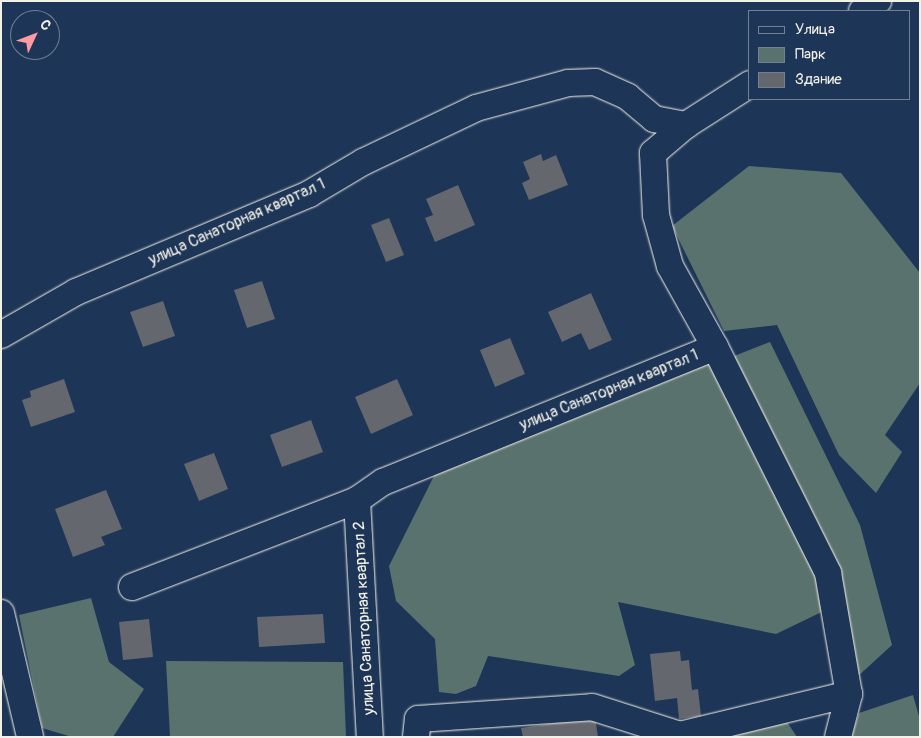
<!DOCTYPE html>
<meta charset="utf-8">
<style>
body{margin:0}
#map{position:relative;width:921px;height:738px;overflow:hidden;background:#1d3557;font-family:Pangolin,sans-serif}
div>[style]{position:absolute}
[style*='--x']{left:calc(var(--x)*1px);top:calc(var(--y)*1px);width:calc(var(--w)*1px);rotate:calc(var(--a)*1deg)}
.green>*{inset:0;background:#5a726e}
.building>*{inset:0;background:#65676e}
.roads{filter:drop-shadow(0 0 1px #f4f1e8) drop-shadow(0 0 1px #f4f1e8)}
.minor>*{height:26px;margin:-13px;padding:0 13px;transform-origin:13px;border-radius:13px;background:#1d3557}
span{translate:-50% -50%;white-space:nowrap;text-align:center;line-height:1.15;-webkit-text-stroke:4.5px #1d3557;paint-order:stroke}
.street-label{font-size:16px;color:#f4f1e8}
.frame{position:absolute;inset:0;border:2px solid #f4f1e8;pointer-events:none}
.legend{position:absolute;left:748px;top:10px;width:162px;height:90px;box-sizing:border-box;background:#1d3557;border:1px solid #738091;margin:0;padding:6px 9px;list-style:none;font-size:15px;color:#f4f1e8}
.legend li{display:flex;align-items:center;gap:10px;height:25px}
.legend b{width:25px;border:1px solid #738091}
.north{position:absolute;left:10px;top:10px;width:50px;height:50px;box-sizing:border-box;background:#1d3557;border:1px solid #738091;border-radius:50%;rotate:47deg;font-size:14px;font-weight:700;line-height:20px;text-align:center;color:#f4f1e8}
.north::after{content:'';display:block;margin:auto;width:18px;height:22px;background:#ff9aa2;clip-path:polygon(50% 0,100% 100%,50% 72%,0 100%)}
</style>
<div id="map">
<div class="green">
<i style="clip-path:polygon(749px 166px,841px 173px,920px 273px,920px 383px,885px 435px,902px 452px,876px 493px,839px 455px,777px 325px,724px 331px,672px 226px)"></i>
<i style="clip-path:polygon(770px 342px,860px 525px,892px 645px,857px 677px,729px 358px)"></i>
<i style="clip-path:polygon(710px 357px,834px 606px,776px 634px,618px 602px,635px 665px,619px 676px,488px 656px,476px 686px,456px 694px,439px 692px,435px 639px,396px 601px,389px 566px,441px 462px)"></i>
<i style="clip-path:polygon(91px 598px,109px 662px,144px 689px,113px 737px,72px 737px,42px 728px,19px 615px)"></i>
<i style="clip-path:polygon(166px 661px,343px 662px,346px 737px,170px 737px)"></i>
<i style="clip-path:polygon(913px 695px,920px 720px,920px 737px,851px 737px,859px 713px)"></i>
<i style="clip-path:polygon(783px 716px,797px 737px,697px 737px)"></i>
</div>
<div class="building">
<i style="clip-path:polygon(541px 154px,543px 161px,556px 155px,568px 185px,529px 200px,522px 183px,530px 179px,523px 162px)"></i>
<i style="clip-path:polygon(458px 185px,475px 225px,435px 242px,425px 218px,433px 215px,426px 199px)"></i>
<i style="clip-path:polygon(389px 218px,404px 255px,386px 262px,371px 225px)"></i>
<i style="clip-path:polygon(262px 281px,275px 319px,247px 328px,234px 290px)"></i>
<i style="clip-path:polygon(591px 293px,612px 340px,589px 350px,581px 333px,562px 342px,548px 312px)"></i>
<i style="clip-path:polygon(163px 301px,175px 336px,143px 347px,130px 312px)"></i>
<i style="clip-path:polygon(510px 338px,525px 374px,495px 387px,480px 350px)"></i>
<i style="clip-path:polygon(64px 379px,75px 412px,31px 427px,22px 400px,31px 397px,30px 391px)"></i>
<i style="clip-path:polygon(397px 379px,413px 415px,371px 434px,355px 397px)"></i>
<i style="clip-path:polygon(311px 420px,323px 452px,282px 467px,270px 435px)"></i>
<i style="clip-path:polygon(214px 453px,228px 489px,199px 501px,184px 464px)"></i>
<i style="clip-path:polygon(106px 490px,122px 529px,101px 537px,105px 545px,73px 557px,55px 509px)"></i>
<i style="clip-path:polygon(323px 614px,325px 643px,259px 647px,257px 617px)"></i>
<i style="clip-path:polygon(149px 619px,153px 657px,123px 660px,119px 622px)"></i>
<i style="clip-path:polygon(680px 651px,681px 661px,689px 660px,692px 690px,698px 689px,701px 716px,679px 719px,677px 698px,655px 701px,650px 654px)"></i>
<i style="clip-path:polygon(595px 717px,598px 737px,523px 737px,521px 728px)"></i>
</div>
<div class="roads">
<div class="minor">
<i style="--x:862;--y:11;--w:19;--a:-32"></i>
<i style="--x:1;--y:335;--w:86;--a:-29.8"></i>
<i style="--x:76;--y:292;--w:253;--a:-22.8"></i>
<i style="--x:309;--y:194;--w:63;--a:-30.7"></i>
<i style="--x:363;--y:162;--w:125;--a:-25.5"></i>
<i style="--x:476;--y:108;--w:95;--a:-15.2"></i>
<i style="--x:568;--y:83;--w:27;--a:-2"></i>
<i style="--x:595;--y:82;--w:36;--a:24"></i>
<i style="--x:628;--y:97;--w:34;--a:40"></i>
<i style="--x:654;--y:119;--w:33;--a:11"></i>
<i style="--x:715;--y:347;--w:253;--a:63.4"></i>
<i style="--x:828;--y:573;--w:123;--a:80.2"></i>
<i style="--x:849;--y:694;--w:44;--a:104.3"></i>
<i style="--x:357;--y:500;--w:237;--a:86.9"></i>
<i style="--x:132;--y:587;--w:241;--a:-21.1"></i>
<i style="--x:357;--y:500;--w:32;--a:-35"></i>
<i style="--x:383;--y:482;--w:358;--a:-22.1"></i>
<i style="--x:715;--y:347;--w:93;--a:-119.1"></i>
<i style="--x:670;--y:266;--w:53;--a:-105.4"></i>
<i style="--x:656;--y:215;--w:62;--a:-92.8"></i>
<i style="--x:653;--y:153;--w:43;--a:-40.3"></i>
<i style="--x:686;--y:125;--w:76;--a:-32.6"></i>
<i style="--x:1;--y:613;--w:127;--a:76.8"></i>
<i style="--x:416;--y:737;--w:18;--a:-84"></i>
<i style="--x:418;--y:719;--w:174;--a:-3.9"></i>
<i style="--x:592;--y:707;--w:92;--a:17.7"></i>
<i style="--x:680;--y:735;--w:174;--a:-13.6"></i>
</div>
</div>
<div class="street-label">
<span style="left:237px;top:222px;rotate:-24deg">улица Санаторная квартал 1</span>
<span style="left:609px;top:390px;rotate:-22deg">улица Санаторная квартал 1</span>
<span style="left:364px;top:618px;rotate:-93deg">улица Санаторная квартал 2</span>
</div>
<div class="frame"></div>
<ul class="legend">
<li><b style="height:6px;background:#1d3557"></b>Улица</li>
<li><b style="height:14px;background:#5a726e"></b>Парк</li>
<li><b style="height:14px;background:#65676e"></b>Здание</li>
</ul>
<div class="north">С</div>
</div>
